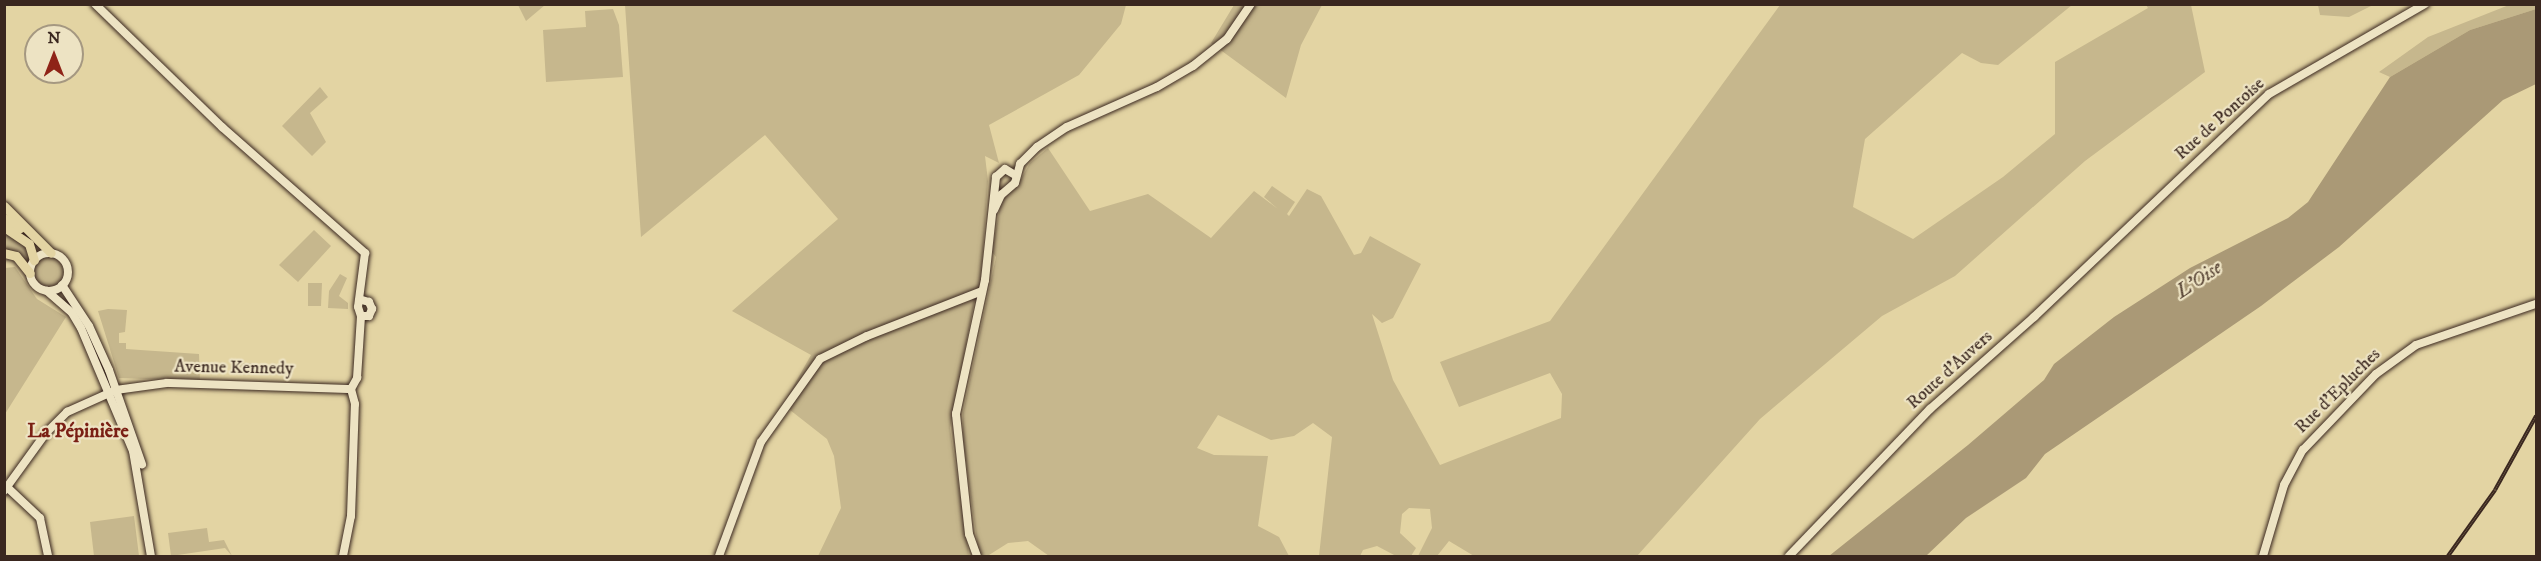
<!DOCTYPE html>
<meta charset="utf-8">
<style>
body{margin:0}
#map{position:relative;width:2541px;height:561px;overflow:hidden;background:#e3d4a3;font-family:"IM FELL DW Pica",serif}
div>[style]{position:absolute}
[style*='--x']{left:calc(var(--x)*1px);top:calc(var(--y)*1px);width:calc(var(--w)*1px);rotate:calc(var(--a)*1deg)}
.green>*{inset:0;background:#c6b78d}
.round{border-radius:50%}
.water>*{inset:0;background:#aa9976}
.roads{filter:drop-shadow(0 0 2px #3a271f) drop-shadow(0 0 2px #3a271f)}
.secondary>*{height:8px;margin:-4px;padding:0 4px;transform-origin:4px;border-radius:4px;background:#ede3c3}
.secondary>.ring{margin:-4px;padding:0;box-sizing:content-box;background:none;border:8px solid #ede3c3;border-radius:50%}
.primary>*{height:9px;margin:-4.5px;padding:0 4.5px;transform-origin:4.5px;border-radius:4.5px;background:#e3d4a3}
.rail>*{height:4px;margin-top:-2px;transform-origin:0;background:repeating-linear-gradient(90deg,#ede3c3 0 4.5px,#3a271f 0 9px);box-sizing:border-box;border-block:2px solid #3a271f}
span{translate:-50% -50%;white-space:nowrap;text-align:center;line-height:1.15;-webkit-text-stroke:4.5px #ede3c3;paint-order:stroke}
.street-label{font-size:18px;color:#3a271f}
.water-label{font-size:20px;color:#5c4939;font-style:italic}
.neighbourhood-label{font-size:20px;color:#7a1f14;font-weight:700}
.frame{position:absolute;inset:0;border:6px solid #3a271f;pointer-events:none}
.north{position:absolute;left:24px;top:24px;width:60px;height:60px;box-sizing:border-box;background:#ede3c3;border:2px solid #a59881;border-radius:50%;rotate:0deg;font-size:16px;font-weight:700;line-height:24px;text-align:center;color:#3a271f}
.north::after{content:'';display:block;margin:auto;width:21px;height:27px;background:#8f2418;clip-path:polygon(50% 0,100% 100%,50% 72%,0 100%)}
</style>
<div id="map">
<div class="green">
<i style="clip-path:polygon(518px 5px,518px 4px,545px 5px,526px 21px)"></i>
<i style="clip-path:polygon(625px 5px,1126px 5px,1121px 24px,1079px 75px,989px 125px,999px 163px,985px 156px,988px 181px,981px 277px,979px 289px,962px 304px,975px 298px,950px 428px,969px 556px,818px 556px,841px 508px,834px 456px,827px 439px,790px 410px,781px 408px,811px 355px,732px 311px,838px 219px,765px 135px,641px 237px)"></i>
<i style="clip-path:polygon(1234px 5px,1322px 5px,1301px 45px,1286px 98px,1211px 43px)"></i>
<i style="clip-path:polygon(1780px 5px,2072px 5px,1998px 65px,1981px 63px,1962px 53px,1865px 139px,1853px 207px,1913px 239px,2003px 177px,2055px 134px,2055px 62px,2148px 8px,2146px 5px,2191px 5px,2205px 72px,2085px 161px,1955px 276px,1882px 316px,1760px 419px,1637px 556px,1474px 556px,1449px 541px,1437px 556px,1418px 556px,1432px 528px,1430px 509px,1409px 508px,1402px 514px,1400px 533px,1416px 548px,1411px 556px,1396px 556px,1377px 546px,1363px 550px,1360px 556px,1319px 556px,1332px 437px,1313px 423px,1294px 436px,1271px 440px,1218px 415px,1197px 448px,1214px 455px,1268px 456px,1258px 526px,1279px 537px,1289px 556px,1049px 556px,1028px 541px,1008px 543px,989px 555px,979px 555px,963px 440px,963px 413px,996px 257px,992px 252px,1001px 201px,1020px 181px,1030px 163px,1048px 148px,1090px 211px,1148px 194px,1211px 238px,1254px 191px,1278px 209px,1264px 197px,1272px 186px,1295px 202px,1287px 214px,1289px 216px,1307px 189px,1321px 196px,1354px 255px,1361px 253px,1370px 236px,1421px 264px,1393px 318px,1382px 323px,1372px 314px,1393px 380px,1440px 465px,1561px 418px,1562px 394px,1550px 373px,1459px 407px,1440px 362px,1550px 321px)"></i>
<i style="clip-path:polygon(2318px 5px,2318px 4px,2373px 5px,2349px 17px,2320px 15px)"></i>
<i style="clip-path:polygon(2509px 5px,2536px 5px,2536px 9px,2470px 30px,2390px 77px,2379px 72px,2428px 37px)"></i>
<i style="clip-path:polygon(613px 9px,619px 25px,623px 77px,546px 82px,543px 30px,586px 27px,585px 11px)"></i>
<i style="clip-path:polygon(320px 87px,328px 97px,310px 113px,326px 142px,312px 156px,282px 126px)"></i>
<i style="clip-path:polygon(4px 229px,25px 243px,31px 259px,28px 265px,5px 251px)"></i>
<i style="clip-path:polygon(314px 230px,331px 246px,298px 282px,279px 265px)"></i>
<i class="round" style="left:33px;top:257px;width:30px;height:30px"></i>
<i style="clip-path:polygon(15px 267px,37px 299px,66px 317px,5px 414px,5px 268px)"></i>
<i style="clip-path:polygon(340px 274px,347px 278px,339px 296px,348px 303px,348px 309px,328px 308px,329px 291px)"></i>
<i style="clip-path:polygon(308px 283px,322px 283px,321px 306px,308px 306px)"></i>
<i style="clip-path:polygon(108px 309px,127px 310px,125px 332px,119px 333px,119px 343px,126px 343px,126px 349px,199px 354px,200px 381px,119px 378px,98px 311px)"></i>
<i style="clip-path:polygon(231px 363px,256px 363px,255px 375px,230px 374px)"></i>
<i style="clip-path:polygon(134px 516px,139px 556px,94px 556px,90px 522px)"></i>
<i style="clip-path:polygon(207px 528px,209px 542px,224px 540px,232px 556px,225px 548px,171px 556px,168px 533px)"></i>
</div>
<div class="water">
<i style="clip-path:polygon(2536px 9px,2536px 84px,2503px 100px,2339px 247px,2261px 306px,2045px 454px,2026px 478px,1966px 518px,1926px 556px,1829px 556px,1968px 445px,2044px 380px,2054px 364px,2114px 317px,2190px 268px,2288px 218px,2308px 202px,2390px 77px,2470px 30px)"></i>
</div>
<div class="roads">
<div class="secondary">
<i style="--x:95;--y:4;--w:177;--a:44.1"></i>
<i style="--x:222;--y:127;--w:191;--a:41.4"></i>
<i style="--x:365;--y:253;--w:54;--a:97.4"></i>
<i style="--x:358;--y:307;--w:9;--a:72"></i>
<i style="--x:994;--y:210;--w:17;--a:-65"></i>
<i style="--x:1001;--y:195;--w:18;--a:-41"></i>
<i style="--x:1015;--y:183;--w:20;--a:-75"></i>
<i style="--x:1020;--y:164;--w:24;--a:-45"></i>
<i style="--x:1037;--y:147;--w:36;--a:-34"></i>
<i style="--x:1067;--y:127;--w:98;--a:-24"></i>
<i style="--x:1157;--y:87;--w:42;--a:-30.3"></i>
<i style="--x:1193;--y:66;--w:43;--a:-38.5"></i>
<i style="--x:1227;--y:39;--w:42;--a:-55.6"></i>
<i class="ring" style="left:30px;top:253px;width:30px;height:30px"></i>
<i style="--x:62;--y:285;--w:49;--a:56.6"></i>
<i style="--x:89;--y:326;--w:48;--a:65.6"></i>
<i style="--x:109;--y:370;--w:100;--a:70.7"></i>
<i style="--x:47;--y:291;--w:33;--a:41"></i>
<i style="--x:72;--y:313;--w:17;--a:59"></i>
<i style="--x:81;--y:328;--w:134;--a:67.1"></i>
<i style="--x:133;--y:451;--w:107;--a:80.3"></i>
<i style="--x:361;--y:316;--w:8;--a:0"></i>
<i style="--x:369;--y:316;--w:8;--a:-67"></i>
<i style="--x:372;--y:309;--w:8;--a:-113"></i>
<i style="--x:369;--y:302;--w:7;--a:-164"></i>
<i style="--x:8;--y:488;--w:44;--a:43.2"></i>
<i style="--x:40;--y:518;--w:39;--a:78"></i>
<i style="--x:4;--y:491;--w:72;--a:-54.1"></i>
<i style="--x:46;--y:433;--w:30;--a:-45"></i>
<i style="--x:67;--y:412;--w:54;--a:-24.2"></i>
<i style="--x:116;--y:390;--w:51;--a:-7.8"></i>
<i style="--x:167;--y:383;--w:184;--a:1.9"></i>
<i style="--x:343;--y:556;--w:41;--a:-78.7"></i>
<i style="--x:351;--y:516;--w:112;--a:-88"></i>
<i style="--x:355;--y:404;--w:16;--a:-105"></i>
<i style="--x:351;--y:389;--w:13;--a:-61"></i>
<i style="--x:357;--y:378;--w:62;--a:-86.3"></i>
<i style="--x:719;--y:556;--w:121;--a:-69.8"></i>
<i style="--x:761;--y:442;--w:102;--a:-54.6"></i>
<i style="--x:820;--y:359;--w:52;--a:-26.1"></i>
<i style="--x:867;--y:336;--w:123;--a:-21.4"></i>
<i style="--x:977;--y:556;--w:23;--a:-110"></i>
<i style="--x:969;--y:534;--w:121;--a:-96.2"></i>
<i style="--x:956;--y:414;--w:137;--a:-77.8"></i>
<i style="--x:985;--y:280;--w:104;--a:-83.9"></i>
<i style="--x:996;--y:177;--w:12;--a:-42"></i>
<i style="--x:1005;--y:169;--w:12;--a:31"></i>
<i style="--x:1789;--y:556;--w:204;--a:-46.2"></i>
<i style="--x:1930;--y:409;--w:139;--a:-41.5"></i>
<i style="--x:2034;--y:317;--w:324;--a:-43.5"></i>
<i style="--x:2269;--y:94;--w:180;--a:-30"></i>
<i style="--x:2263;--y:556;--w:74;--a:-73.5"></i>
<i style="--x:2284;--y:485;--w:40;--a:-62"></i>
<i style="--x:2303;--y:450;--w:105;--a:-46.2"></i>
<i style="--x:2376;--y:374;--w:49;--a:-35.9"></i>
<i style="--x:2416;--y:345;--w:127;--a:-18.9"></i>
</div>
<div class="primary">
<i style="--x:4;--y:206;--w:66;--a:45"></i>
<i style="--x:4;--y:218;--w:19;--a:32"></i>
<i style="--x:4;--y:227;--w:30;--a:34"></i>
<i style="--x:29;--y:244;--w:17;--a:73"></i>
<i style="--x:4;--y:253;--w:12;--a:14"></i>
<i style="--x:16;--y:256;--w:22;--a:51"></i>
</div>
</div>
<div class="rail">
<i style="--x:2448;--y:556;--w:81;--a:-54.5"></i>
<i style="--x:2495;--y:490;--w:85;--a:-61"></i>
</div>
<div class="street-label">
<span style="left:2220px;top:119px;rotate:-42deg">Rue de Pontoise</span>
<span style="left:234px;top:368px;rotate:1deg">Avenue Kennedy</span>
<span style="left:1950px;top:370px;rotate:-42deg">Route d'Auvers</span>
<span style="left:2338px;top:391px;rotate:-45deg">Rue d'Epluches</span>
</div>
<div class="water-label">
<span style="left:2199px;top:280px;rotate:-34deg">L'Oise</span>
</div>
<div class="neighbourhood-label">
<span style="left:78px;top:431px">La Pépinière</span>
</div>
<div class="frame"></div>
<div class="north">N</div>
</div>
